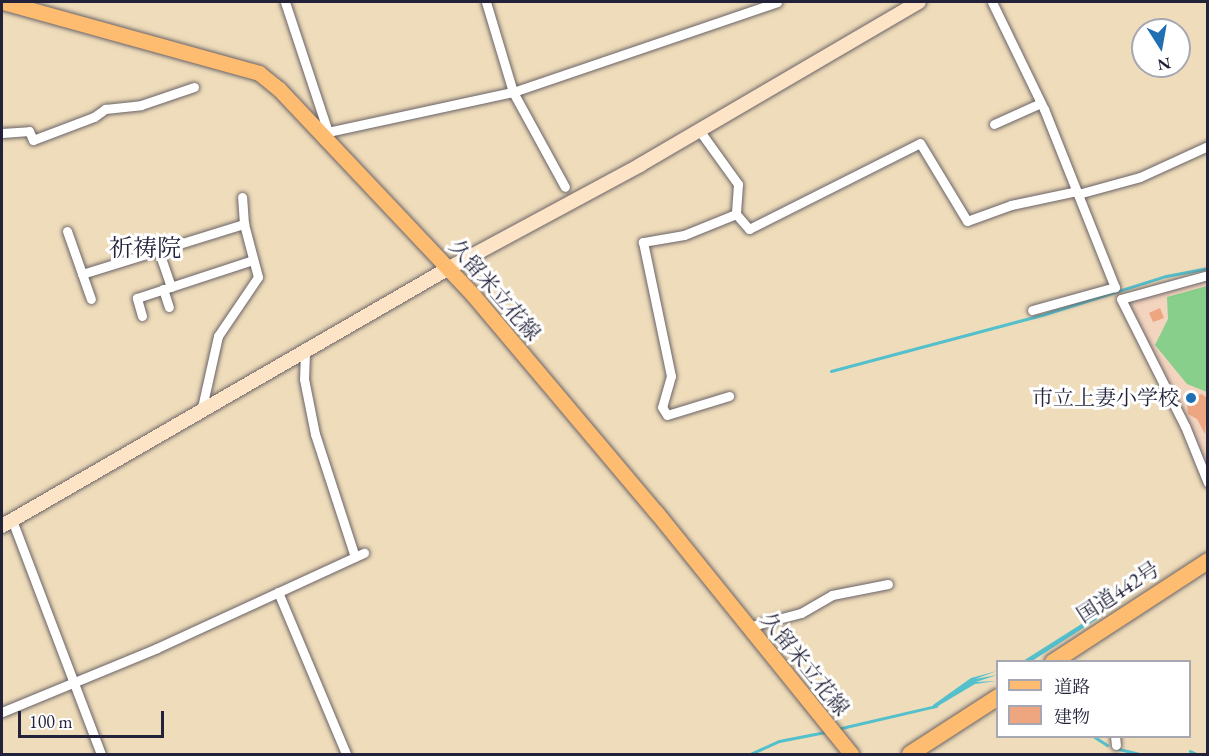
<!DOCTYPE html>
<meta charset="utf-8">
<style>
body{margin:0}
#map{position:relative;width:1209px;height:756px;overflow:hidden;background:#efdcba;font-family:"EB Garamond","Noto Serif JP",serif}
div>[style]{position:absolute}
[style*='--x']{left:calc(var(--x)*1px);top:calc(var(--y)*1px);width:calc(var(--w)*1px);rotate:calc(var(--a)*1deg)}
.built>*{inset:0;background:#f3d4bf}
.green>*{inset:0;background:#87cf8a}
.water>*{inset:0;background:#53c0cc}
.stream>*{height:3px;margin:-1.5px;padding:0 1.5px;transform-origin:1.5px;border-radius:1.5px;background:#53c0cc}
.building>*{inset:0;background:#eda680}
.roads{filter:drop-shadow(0 0 2px #6a6367) drop-shadow(0 0 2px #6a6367)}
.street>*{height:9px;margin:-4.5px;padding:0 4.5px;transform-origin:4.5px;border-radius:4.5px;background:#fff}
.secondary>*{height:14px;margin:-7px;padding:0 7px;transform-origin:7px;border-radius:7px;background:#fee4c6}
.primary>*{height:15px;margin:-7.5px;padding:0 7.5px;transform-origin:7.5px;border-radius:7.5px;background:#fdbc70}
.highway>*{height:16px;margin:-8px;padding:0 8px;transform-origin:8px;border-radius:8px;background:#fdbc70}
.dots>*{width:16px;height:16px;translate:-50% -50%;box-sizing:border-box;border:3px solid #fff;border-radius:50%}
span{translate:-50% -50%;white-space:nowrap;text-align:center;line-height:1.15;-webkit-text-stroke:6px #fff;paint-order:stroke}
.street-label{font-size:21px;color:#22223b}
.poi-label{font-size:21px;color:#22223b}
.right{translate:-100% -50%;text-align:right}
.quarter-label{font-size:24px;color:#22223b}
.frame{position:absolute;inset:0;border:3px solid #22223b;pointer-events:none}
.legend{position:absolute;left:996px;top:660px;width:195px;height:78px;box-sizing:border-box;background:#fff;border:2px solid #a7a7b1;margin:0;padding:8px 10px;list-style:none;font-size:18px;color:#22223b}
.legend li{display:flex;align-items:center;gap:12px;height:30px}
.legend b{width:30px;border:2px solid #a7a7b1}
.north{position:absolute;left:1131px;top:18px;width:60px;height:60px;box-sizing:border-box;background:#fff;border:2px solid #a7a7b1;border-radius:50%;rotate:169deg;font-size:16px;font-weight:700;line-height:24px;text-align:center;color:#22223b}
.north::after{content:'';display:block;margin:auto;width:21px;height:27px;background:#1f6fb2;clip-path:polygon(50% 0,100% 100%,50% 72%,0 100%)}
.scale{position:absolute;left:18px;top:711px;width:146px;height:27px;box-sizing:border-box;border:3px solid #22223b;border-top:0;padding-left:8px;font-size:18px;line-height:21px;white-space:nowrap;color:#22223b;-webkit-text-stroke:4px #fff;paint-order:stroke}
</style>
<div id="map">
<div class="built">
<i style="clip-path:polygon(1207px 280px,1207px 469px,1130px 308px,1135px 299px)"></i>
</div>
<div class="green">
<i style="clip-path:polygon(1207px 286px,1208px 286px,1207px 392px,1187px 384px,1155px 345px,1168px 319px,1167px 297px)"></i>
</div>
<div class="water">
<i style="clip-path:polygon(1102px 611px,1105px 614px,1032px 661px,1023px 661px)"></i>
<i style="clip-path:polygon(997px 671px,975px 679px,997px 675px,976px 682px,997px 681px,975px 684px,933px 709px,933px 705px,971px 678px)"></i>
</div>
<div class="stream">
<i style="--x:831;--y:371;--w:218;--a:-14.9"></i>
<i style="--x:1042;--y:315;--w:130;--a:-17.5"></i>
<i style="--x:1166;--y:276;--w:43;--a:-10.8"></i>
<i style="--x:837;--y:729;--w:102;--a:-13.1"></i>
<i style="--x:1093;--y:736;--w:17;--a:33"></i>
<i style="--x:1115;--y:748;--w:25;--a:14"></i>
<i style="--x:1190;--y:751;--w:7;--a:27"></i>
<i style="--x:750;--y:754;--w:32;--a:-24"></i>
<i style="--x:779;--y:741;--w:47;--a:-11.1"></i>
</div>
<div class="building">
<i style="clip-path:polygon(1160px 308px,1164px 318px,1153px 322px,1149px 313px)"></i>
<i style="clip-path:polygon(1202px 394px,1208px 399px,1205px 434px,1197px 419px,1188px 414px,1187px 403px,1193px 396px)"></i>
</div>
<div class="roads">
<div class="street">
<i style="--x:285;--y:2;--w:137;--a:71.7"></i>
<i style="--x:486;--y:2;--w:94;--a:73.3"></i>
<i style="--x:513;--y:92;--w:108;--a:61.3"></i>
<i style="--x:992;--y:2;--w:119;--a:64.1"></i>
<i style="--x:1044;--y:109;--w:192;--a:68.3"></i>
<i style="--x:1115;--y:287;--w:86;--a:164.5"></i>
<i style="--x:994;--y:124;--w:51;--a:-24.1"></i>
<i style="--x:699;--y:130;--w:67;--a:54.2"></i>
<i style="--x:738;--y:184;--w:30;--a:94"></i>
<i style="--x:736;--y:214;--w:56;--a:158"></i>
<i style="--x:684;--y:235;--w:42;--a:170.3"></i>
<i style="--x:643;--y:242;--w:137;--a:78.2"></i>
<i style="--x:671;--y:376;--w:32;--a:106"></i>
<i style="--x:662;--y:407;--w:9;--a:58"></i>
<i style="--x:667;--y:415;--w:65;--a:-17"></i>
<i style="--x:2;--y:133;--w:27;--a:-4"></i>
<i style="--x:29;--y:131;--w:10;--a:66"></i>
<i style="--x:33;--y:140;--w:65;--a:-20.7"></i>
<i style="--x:94;--y:117;--w:14;--a:-36"></i>
<i style="--x:105;--y:109;--w:36;--a:-6"></i>
<i style="--x:141;--y:105;--w:56;--a:-18.8"></i>
<i style="--x:323;--y:133;--w:194;--a:-12.2"></i>
<i style="--x:513;--y:92;--w:279;--a:-18.8"></i>
<i style="--x:1078;--y:194;--w:64;--a:-15.3"></i>
<i style="--x:1140;--y:177;--w:75;--a:-24.5"></i>
<i style="--x:736;--y:214;--w:20;--a:49"></i>
<i style="--x:749;--y:229;--w:191;--a:-26.7"></i>
<i style="--x:920;--y:143;--w:91;--a:58.9"></i>
<i style="--x:967;--y:221;--w:47;--a:-20"></i>
<i style="--x:1011;--y:205;--w:67;--a:-12"></i>
<i style="--x:67;--y:231;--w:72;--a:70.6"></i>
<i style="--x:159;--y:252;--w:37;--a:71"></i>
<i style="--x:82;--y:274;--w:170;--a:-17.2"></i>
<i style="--x:1208;--y:275;--w:90;--a:164.6"></i>
<i style="--x:1121;--y:299;--w:142;--a:63.3"></i>
<i style="--x:1185;--y:426;--w:61;--a:68"></i>
<i style="--x:163;--y:289;--w:19;--a:72"></i>
<i style="--x:142;--y:316;--w:19;--a:-106"></i>
<i style="--x:137;--y:298;--w:122;--a:-18.1"></i>
<i style="--x:305;--y:352;--w:27;--a:92"></i>
<i style="--x:304;--y:379;--w:56;--a:78.7"></i>
<i style="--x:315;--y:434;--w:129;--a:72"></i>
<i style="--x:201;--y:412;--w:78;--a:-77.4"></i>
<i style="--x:218;--y:336;--w:71;--a:-55.9"></i>
<i style="--x:258;--y:277;--w:55;--a:-104.8"></i>
<i style="--x:244;--y:224;--w:27;--a:-94"></i>
<i style="--x:12;--y:520;--w:250;--a:69.2"></i>
<i style="--x:278;--y:592;--w:176;--a:67.2"></i>
<i style="--x:748;--y:627;--w:55;--a:-14.8"></i>
<i style="--x:801;--y:613;--w:36;--a:-30"></i>
<i style="--x:832;--y:595;--w:57;--a:-11.1"></i>
<i style="--x:2;--y:712;--w:168;--a:-22.4"></i>
<i style="--x:157;--y:648;--w:228;--a:-24.7"></i>
<i style="--x:1115;--y:736;--w:9;--a:84"></i>
</div>
<div class="secondary">
<i style="--x:2;--y:526;--w:516;--a:-29.99"></i>
<i style="--x:449;--y:268;--w:217;--a:-28.3"></i>
<i style="--x:640;--y:165;--w:323;--a:-30.3"></i>
</div>
<div class="primary">
<i style="--x:3;--y:2;--w:266;--a:15.5"></i>
<i style="--x:259;--y:73;--w:26;--a:39"></i>
<i style="--x:279;--y:89;--w:283;--a:46.7"></i>
<i style="--x:473;--y:295;--w:284;--a:49.9"></i>
<i style="--x:656;--y:512;--w:311;--a:51.1"></i>
</div>
<div class="highway">
<i style="--x:1053;--y:662;--w:185;--a:-33.1"></i>
<i style="--x:910;--y:754;--w:105;--a:-32.9"></i>
</div>
</div>
<div class="dots">
<i style="left:1191px;top:398px;background:#1f6fb2"></i>
</div>
<div class="street-label">
<span style="left:495px;top:290px;rotate:49deg">久留米立花線</span>
<span style="left:1118px;top:592px;rotate:-33deg">国道442号</span>
<span style="left:805px;top:664px;rotate:51deg">久留米立花線</span>
</div>
<div class="poi-label">
<span class="right" style="left:1179px;top:398px">市立上妻小学校</span>
</div>
<div class="quarter-label">
<span style="left:145px;top:248px">祈祷院</span>
</div>
<div class="frame"></div>
<ul class="legend">
<li><b style="height:8px;background:#fdbc70"></b>道路</li>
<li><b style="height:16px;background:#eda680"></b>建物</li>
</ul>
<div class="north">N</div>
<div class="scale">100 m</div>
</div>
